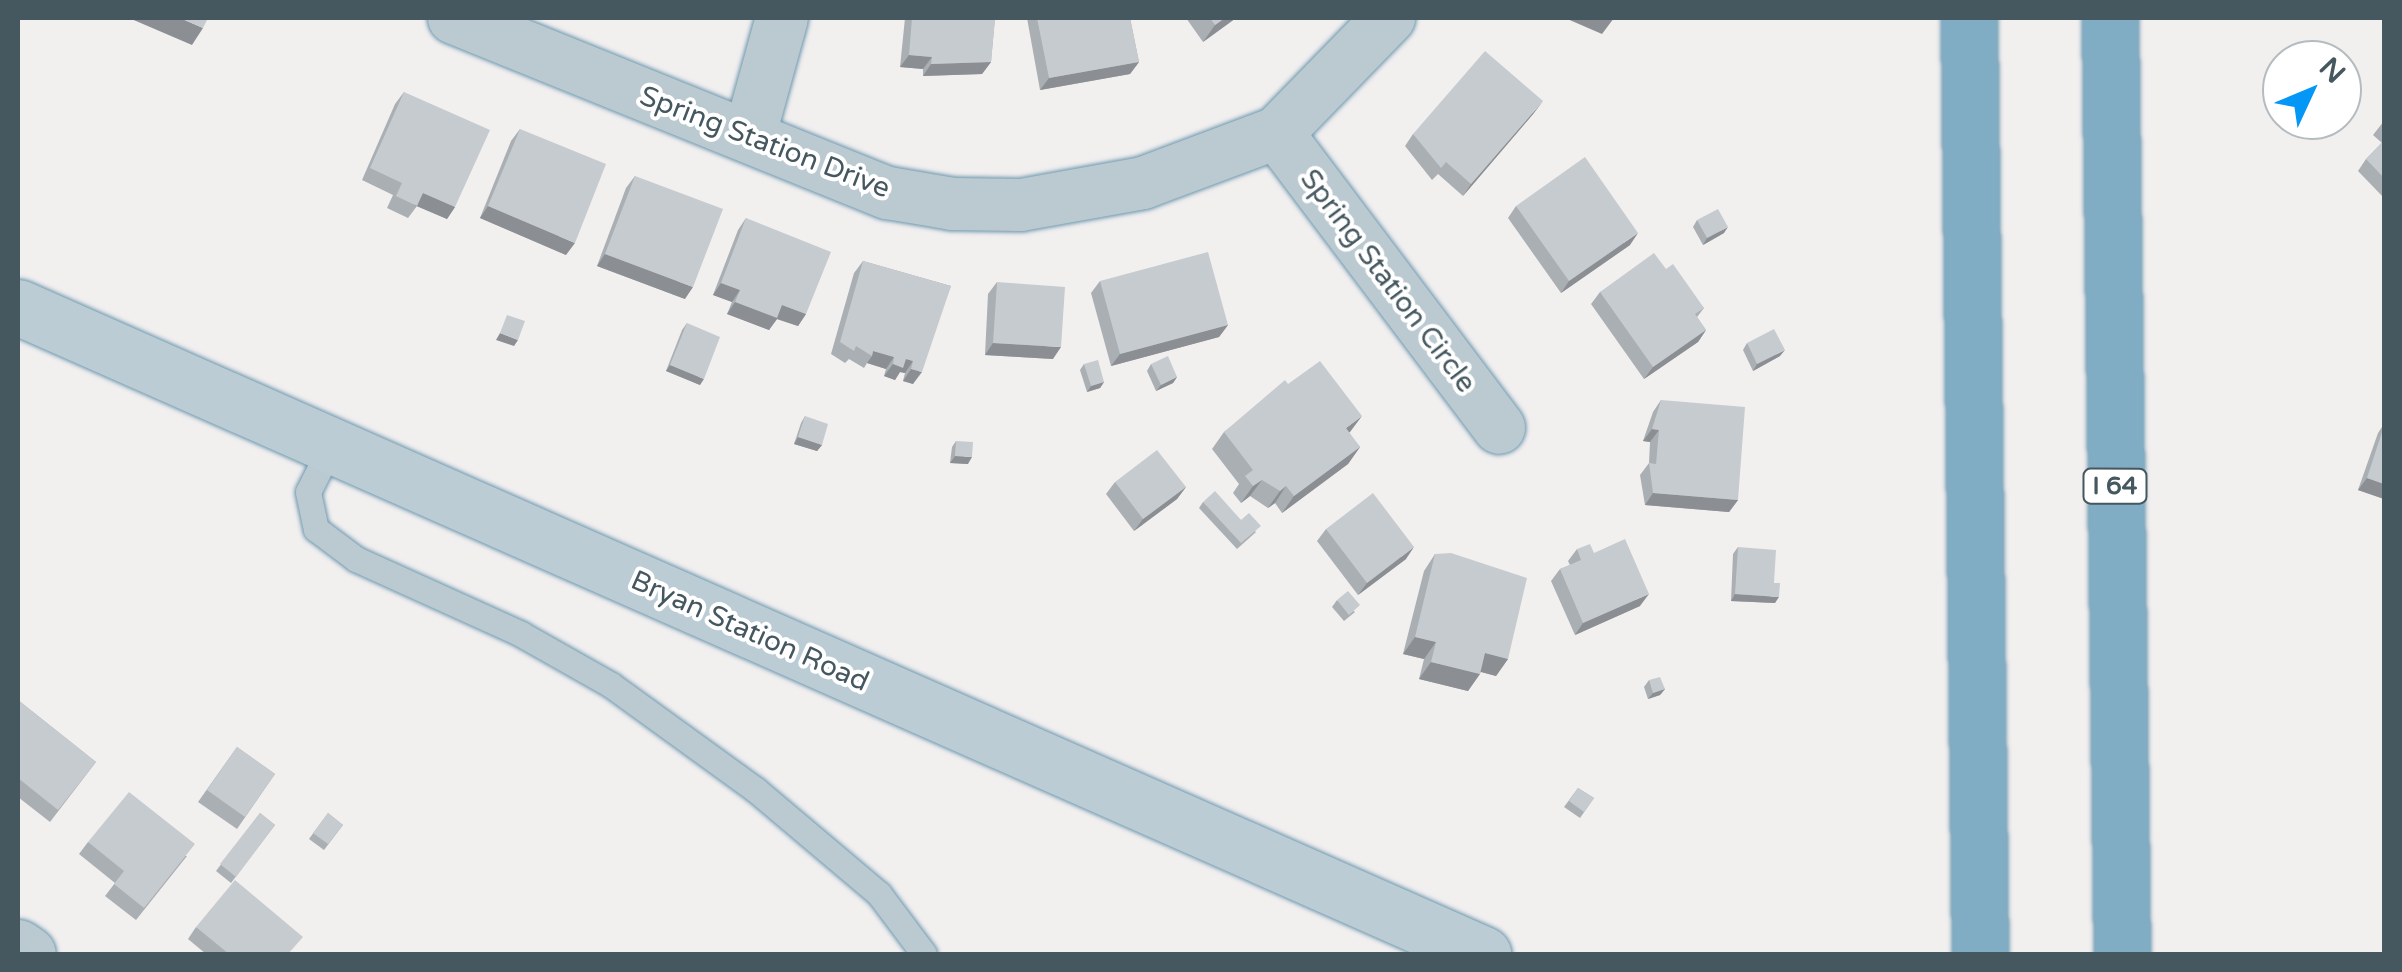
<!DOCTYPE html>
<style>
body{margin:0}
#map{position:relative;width:2402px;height:972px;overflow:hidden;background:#f2efef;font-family:"Varela Round",sans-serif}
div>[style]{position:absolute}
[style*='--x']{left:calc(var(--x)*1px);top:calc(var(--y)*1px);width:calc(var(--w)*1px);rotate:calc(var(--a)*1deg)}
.roads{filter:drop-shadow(0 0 2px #6d98af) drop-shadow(0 0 2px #6d98af)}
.service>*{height:25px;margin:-12.5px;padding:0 12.5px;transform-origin:12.5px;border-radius:12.5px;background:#bbcad0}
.minor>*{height:52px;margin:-26px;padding:0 26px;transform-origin:26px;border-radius:26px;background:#bbcad0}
.tertiary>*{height:55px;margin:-27.5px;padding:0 27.5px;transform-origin:27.5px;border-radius:27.5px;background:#bbcad0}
.secondary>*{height:55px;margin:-27.5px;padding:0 27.5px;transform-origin:27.5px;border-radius:27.5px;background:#bbccd5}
.motorway>*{height:55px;margin:-27.5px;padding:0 27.5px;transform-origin:27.5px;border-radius:27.5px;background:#81adc4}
.wall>*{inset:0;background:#aaafb3}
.shaded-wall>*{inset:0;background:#8b8e92}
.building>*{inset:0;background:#c6cbd0}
span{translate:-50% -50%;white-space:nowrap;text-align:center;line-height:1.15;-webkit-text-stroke:8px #fff;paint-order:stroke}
.shield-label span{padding:2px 8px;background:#fff;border:2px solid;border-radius:8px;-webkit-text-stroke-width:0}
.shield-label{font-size:25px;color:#45575f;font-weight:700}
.street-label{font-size:28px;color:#45575f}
.frame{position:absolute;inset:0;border:20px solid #45575f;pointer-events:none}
.north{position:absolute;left:2262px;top:40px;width:100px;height:100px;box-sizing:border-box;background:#fff;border:2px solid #b5bcbf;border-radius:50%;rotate:46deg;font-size:28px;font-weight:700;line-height:40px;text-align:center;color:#45575f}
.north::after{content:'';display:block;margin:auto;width:35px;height:45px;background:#0597f6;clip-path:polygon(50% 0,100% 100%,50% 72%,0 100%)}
</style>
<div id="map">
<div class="roads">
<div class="service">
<i style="--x:331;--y:446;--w:51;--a:116.6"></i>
<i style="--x:308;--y:492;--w:38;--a:78"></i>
<i style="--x:316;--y:529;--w:50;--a:36.9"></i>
<i style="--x:356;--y:559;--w:181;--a:24.4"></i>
<i style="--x:521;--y:634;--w:103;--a:29.5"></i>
<i style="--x:611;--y:685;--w:179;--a:35.9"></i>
<i style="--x:756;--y:790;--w:161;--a:40.2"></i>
<i style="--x:879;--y:894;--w:75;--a:53.1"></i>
</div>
<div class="minor">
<i style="--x:454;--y:18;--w:468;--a:22"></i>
<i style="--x:888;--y:193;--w:66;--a:9.6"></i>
<i style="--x:953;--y:204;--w:68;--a:0.8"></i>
<i style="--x:1021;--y:205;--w:124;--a:-10.2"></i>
<i style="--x:1143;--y:183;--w:143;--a:-20.5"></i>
<i style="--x:1277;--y:133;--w:161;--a:-45.8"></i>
<i style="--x:1277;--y:133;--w:369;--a:53"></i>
<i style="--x:750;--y:134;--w:120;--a:-74.6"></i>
</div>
<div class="tertiary">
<i style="--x:18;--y:947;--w:12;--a:35"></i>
</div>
<div class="secondary">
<i style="--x:18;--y:307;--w:1602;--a:23.83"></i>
</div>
<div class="motorway">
<i style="--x:1969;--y:18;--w:936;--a:89.33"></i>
<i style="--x:2110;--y:18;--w:936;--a:89.27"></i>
</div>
</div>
<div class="wall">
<i style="clip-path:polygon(905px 18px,995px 18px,991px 62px,982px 74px,923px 76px,923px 69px,900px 67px)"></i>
<i style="clip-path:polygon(1027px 18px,1130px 18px,1139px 62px,1130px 74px,1040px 90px)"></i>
<i style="clip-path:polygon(1186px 18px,1236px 18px,1203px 42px)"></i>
<i style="clip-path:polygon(404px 92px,455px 207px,447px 219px,417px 206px,408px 218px,387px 208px,393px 195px,362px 180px,395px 104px)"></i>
<i style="clip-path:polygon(1534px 113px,1463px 196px,1438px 174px,1432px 180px,1405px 146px,1413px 134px)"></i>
<i style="clip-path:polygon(2384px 121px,2384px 198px,2358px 171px,2366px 159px,2382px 143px,2373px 135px)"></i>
<i style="clip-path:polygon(520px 129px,566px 255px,480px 218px,511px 141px)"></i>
<i style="clip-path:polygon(635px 176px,685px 299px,597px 266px,626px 188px)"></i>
<i style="clip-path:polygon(1516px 206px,1630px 245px,1561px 293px,1508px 218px)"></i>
<i style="clip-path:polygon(746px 218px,806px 314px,798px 326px,777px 319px,769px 330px,727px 314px,732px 302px,713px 295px,738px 230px)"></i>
<i style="clip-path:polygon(1697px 220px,1724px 233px,1703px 245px,1693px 227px)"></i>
<i style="clip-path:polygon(863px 261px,951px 286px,913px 384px,903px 381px,905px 373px,900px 372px,895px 380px,884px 376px,886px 369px,867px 363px,864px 368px,849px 359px,845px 363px,831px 354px,854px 273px)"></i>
<i style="clip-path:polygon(1666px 269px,1704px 308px,1697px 317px,1706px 330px,1698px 342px,1644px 379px,1591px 304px,1600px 292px)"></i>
<i style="clip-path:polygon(1100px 281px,1228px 325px,1219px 337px,1111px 366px,1091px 293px)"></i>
<i style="clip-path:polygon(997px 282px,1053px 359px,985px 355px,988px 294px)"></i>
<i style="clip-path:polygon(687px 323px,700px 385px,666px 371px,682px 330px)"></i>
<i style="clip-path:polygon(1747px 343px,1780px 356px,1753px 371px,1743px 350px)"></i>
<i style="clip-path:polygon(1084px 364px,1104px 382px,1100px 388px,1087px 392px,1080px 370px)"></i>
<i style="clip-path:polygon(1151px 364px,1177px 377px,1173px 383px,1156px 391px,1147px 371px)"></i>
<i style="clip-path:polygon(1288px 384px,1349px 433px,1360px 447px,1348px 464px,1282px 513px,1275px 503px,1268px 508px,1250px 496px,1241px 503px,1233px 493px,1239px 484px,1212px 449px,1224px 432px)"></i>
<i style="clip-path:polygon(1661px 400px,1738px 500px,1729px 512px,1645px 505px,1640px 475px,1649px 463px,1650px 442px,1643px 441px,1653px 412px)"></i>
<i style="clip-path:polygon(805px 416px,822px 445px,817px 451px,794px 444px,801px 423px)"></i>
<i style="clip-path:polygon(2384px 424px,2384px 499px,2358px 490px,2378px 433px)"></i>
<i style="clip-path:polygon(956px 441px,968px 464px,950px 463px,952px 447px)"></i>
<i style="clip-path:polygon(1115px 482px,1186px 487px,1177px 499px,1134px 531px,1106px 494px)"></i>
<i style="clip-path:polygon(1203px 502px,1241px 520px,1256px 532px,1237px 549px,1199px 508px)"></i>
<i style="clip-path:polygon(1326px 529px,1406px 559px,1358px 595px,1317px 541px)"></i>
<i style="clip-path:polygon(1738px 547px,1775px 603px,1731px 601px,1733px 554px)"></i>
<i style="clip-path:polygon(1577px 549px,1594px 553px,1640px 606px,1575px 635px,1551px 581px,1560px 569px,1570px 565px,1568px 561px)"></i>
<i style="clip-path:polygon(1435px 554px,1508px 659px,1496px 676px,1481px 672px,1468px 691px,1419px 679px,1424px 659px,1403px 654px,1424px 571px)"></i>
<i style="clip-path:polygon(1337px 600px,1355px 612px,1344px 621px,1332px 607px)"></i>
<i style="clip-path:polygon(1649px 680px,1665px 689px,1660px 695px,1648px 699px,1644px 687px)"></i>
<i style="clip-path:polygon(18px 700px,96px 762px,50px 822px,18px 797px)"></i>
<i style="clip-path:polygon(237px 747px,275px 774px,237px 829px,198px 802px)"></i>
<i style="clip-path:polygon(1578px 788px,1594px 798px,1580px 818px,1564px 807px)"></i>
<i style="clip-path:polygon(260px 813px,275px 825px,231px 883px,216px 871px)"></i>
<i style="clip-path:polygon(328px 813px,343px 825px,324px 850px,309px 839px)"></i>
<i style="clip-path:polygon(88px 842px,187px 856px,136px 920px,105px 896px,115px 883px,79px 854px)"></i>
<i style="clip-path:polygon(196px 927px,290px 954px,206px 954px,188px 939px)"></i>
</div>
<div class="shaded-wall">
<i style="clip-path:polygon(129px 18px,180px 18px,203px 28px,192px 45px)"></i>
<i style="clip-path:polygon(1225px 18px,1236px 18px,1203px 42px,1215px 25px)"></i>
<i style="clip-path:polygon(1565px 18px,1614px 18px,1602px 34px)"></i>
<i style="clip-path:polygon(909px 55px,932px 57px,923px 69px,900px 67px)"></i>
<i style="clip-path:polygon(991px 62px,982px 74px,923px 76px,931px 64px)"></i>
<i style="clip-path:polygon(1139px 62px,1130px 74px,1040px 90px,1049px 78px)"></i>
<i style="clip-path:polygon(1543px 101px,1534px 113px,1463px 196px,1471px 184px)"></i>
<i style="clip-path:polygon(423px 193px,455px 207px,447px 219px,414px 205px)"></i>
<i style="clip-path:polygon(488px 206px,575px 243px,566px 255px,480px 218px)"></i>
<i style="clip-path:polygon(1728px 227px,1724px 233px,1703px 245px,1707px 238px)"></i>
<i style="clip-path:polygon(1638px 233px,1630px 245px,1561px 293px,1569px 281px)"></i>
<i style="clip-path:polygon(605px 254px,693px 287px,685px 299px,597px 266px)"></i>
<i style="clip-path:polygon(721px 283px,740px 290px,732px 302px,713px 295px)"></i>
<i style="clip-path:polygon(735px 302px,782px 305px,806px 314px,798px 326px,777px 319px,769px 330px,727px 314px)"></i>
<i style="clip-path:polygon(1228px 325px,1219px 337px,1111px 366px,1120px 354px)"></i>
<i style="clip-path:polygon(1706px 330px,1698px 342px,1644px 379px,1653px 367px)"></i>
<i style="clip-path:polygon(500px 333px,518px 340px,514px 346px,496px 340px)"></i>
<i style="clip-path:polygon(993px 343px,1061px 347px,1053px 359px,985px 355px)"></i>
<i style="clip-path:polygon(1785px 350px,1780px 356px,1753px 371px,1757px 364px)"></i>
<i style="clip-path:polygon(873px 351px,894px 357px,886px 369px,867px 363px,872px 356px)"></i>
<i style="clip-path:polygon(906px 359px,913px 361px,905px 373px,900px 372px,895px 380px,884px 376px,893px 364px)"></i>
<i style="clip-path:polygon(670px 365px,704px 379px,700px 385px,666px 371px)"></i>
<i style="clip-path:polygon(911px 369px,922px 372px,913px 384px,903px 381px)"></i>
<i style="clip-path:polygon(1177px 377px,1173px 383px,1156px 391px,1161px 385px)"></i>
<i style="clip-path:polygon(1104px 382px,1100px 388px,1087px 392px,1091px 386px)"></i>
<i style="clip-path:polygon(1362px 416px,1350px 432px,1334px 445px,1346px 428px)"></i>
<i style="clip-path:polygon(1652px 429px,1659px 430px,1650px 442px,1643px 441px)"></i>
<i style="clip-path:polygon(798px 437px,822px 445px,817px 451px,794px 444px)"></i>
<i style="clip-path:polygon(1360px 447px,1348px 464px,1282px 513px,1294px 496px)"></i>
<i style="clip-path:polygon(955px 456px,972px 457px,968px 464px,950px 463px)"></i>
<i style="clip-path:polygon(2367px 478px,2384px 484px,2384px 499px,2358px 490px)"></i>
<i style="clip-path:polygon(1262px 480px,1250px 496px,1241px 503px,1253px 486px)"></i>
<i style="clip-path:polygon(1286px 486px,1275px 503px,1268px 508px,1280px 491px)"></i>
<i style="clip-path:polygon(1186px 487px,1177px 499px,1134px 531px,1143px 519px)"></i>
<i style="clip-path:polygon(1653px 493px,1738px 500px,1729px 512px,1645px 505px)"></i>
<i style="clip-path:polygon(1414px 547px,1406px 559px,1358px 595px,1367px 583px)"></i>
<i style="clip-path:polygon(1649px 594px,1640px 606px,1575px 635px,1583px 623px)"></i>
<i style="clip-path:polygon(1735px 594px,1779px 597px,1775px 603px,1731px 601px)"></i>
<i style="clip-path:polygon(1415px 637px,1436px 642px,1424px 659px,1403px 654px)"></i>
<i style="clip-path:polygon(1485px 653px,1508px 659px,1496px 676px,1474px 670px)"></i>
<i style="clip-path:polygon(1431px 662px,1480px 674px,1468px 691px,1419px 679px)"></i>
<i style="clip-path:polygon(1665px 689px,1660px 695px,1648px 699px,1653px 693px)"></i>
</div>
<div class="building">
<i style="clip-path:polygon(180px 18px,208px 18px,203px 28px)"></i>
<i style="clip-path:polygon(912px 18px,995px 18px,991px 62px,931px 64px,932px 57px,909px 55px)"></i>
<i style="clip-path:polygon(1037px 18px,1130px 18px,1139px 62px,1049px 78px)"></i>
<i style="clip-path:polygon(1210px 18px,1225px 18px,1215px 25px)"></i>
<i style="clip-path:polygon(1485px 51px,1543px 101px,1471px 184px,1446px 162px,1441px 168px,1413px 134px)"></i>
<i style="clip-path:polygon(404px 92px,490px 130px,455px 207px,423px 193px,417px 206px,396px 196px,402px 183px,370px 168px)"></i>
<i style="clip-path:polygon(520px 129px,606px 164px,575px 243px,488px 206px)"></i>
<i style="clip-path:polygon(2384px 140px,2384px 178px,2366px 159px)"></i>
<i style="clip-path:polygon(1585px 157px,1638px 233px,1569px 281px,1516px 206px)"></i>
<i style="clip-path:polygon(635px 176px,723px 209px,693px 287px,605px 254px)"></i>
<i style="clip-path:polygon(1718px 209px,1728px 227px,1707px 238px,1697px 220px)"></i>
<i style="clip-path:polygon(746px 218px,831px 252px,806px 314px,782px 305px,777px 318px,735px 302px,740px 290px,721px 283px)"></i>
<i style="clip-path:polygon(1208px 252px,1228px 325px,1120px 354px,1100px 281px)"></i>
<i style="clip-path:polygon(1654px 253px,1666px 269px,1673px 264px,1704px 308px,1695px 314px,1706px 330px,1653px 367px,1600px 292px)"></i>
<i style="clip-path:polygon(863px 261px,951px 286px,922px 372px,911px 369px,913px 361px,906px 359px,903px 368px,893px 364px,894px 357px,873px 351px,872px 356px,856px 346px,854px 351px,840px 342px)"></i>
<i style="clip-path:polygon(997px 282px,1065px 287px,1061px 347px,993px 343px)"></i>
<i style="clip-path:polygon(507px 315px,525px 321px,518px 340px,500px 333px)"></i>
<i style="clip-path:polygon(687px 323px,720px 337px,704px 379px,670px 365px)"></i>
<i style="clip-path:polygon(1774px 329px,1785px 350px,1757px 364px,1747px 343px)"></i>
<i style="clip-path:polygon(1168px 356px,1177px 377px,1161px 385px,1151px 364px)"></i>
<i style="clip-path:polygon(1098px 360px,1104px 382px,1091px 386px,1084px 364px)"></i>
<i style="clip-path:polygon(1320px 361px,1362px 416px,1346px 428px,1360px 447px,1294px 496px,1286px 486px,1280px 491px,1262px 480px,1253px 486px,1245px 476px,1253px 470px,1224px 432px,1285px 380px,1288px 384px)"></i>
<i style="clip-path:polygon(1661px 400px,1745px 407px,1738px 500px,1653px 493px,1649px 463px,1656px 464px,1659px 430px,1652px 429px)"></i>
<i style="clip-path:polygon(805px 416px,828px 424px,822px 445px,798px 437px)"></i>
<i style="clip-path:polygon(2384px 426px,2384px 484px,2367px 478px)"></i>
<i style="clip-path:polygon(956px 441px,973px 442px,972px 457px,955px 456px)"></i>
<i style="clip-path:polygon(1157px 450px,1186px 487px,1143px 519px,1115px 482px)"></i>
<i style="clip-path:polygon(1215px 491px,1241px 520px,1249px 513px,1261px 526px,1241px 543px,1203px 502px)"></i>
<i style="clip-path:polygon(1373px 493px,1414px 547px,1367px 583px,1326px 529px)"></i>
<i style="clip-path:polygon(1625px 539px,1649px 594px,1583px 623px,1560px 569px,1581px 560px,1577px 549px,1590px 544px,1594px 553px)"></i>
<i style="clip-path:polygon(1738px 547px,1776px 550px,1774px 583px,1780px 583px,1779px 597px,1735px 594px)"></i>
<i style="clip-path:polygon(1451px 553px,1527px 578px,1508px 659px,1485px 653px,1480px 674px,1431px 662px,1436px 642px,1415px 637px,1435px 554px)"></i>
<i style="clip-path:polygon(1348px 591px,1360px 605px,1349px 615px,1337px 600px)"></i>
<i style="clip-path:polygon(1660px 677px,1665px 689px,1653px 693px,1649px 680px)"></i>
<i style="clip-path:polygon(18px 700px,96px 762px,58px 810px,18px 778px)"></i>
<i style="clip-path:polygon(237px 747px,275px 774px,245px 817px,207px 790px)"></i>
<i style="clip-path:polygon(1578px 788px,1594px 798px,1584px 812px,1569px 801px)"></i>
<i style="clip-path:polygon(129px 792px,195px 844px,144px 908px,114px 884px,124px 871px,88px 842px)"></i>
<i style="clip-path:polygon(260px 813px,275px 825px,236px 877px,220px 864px)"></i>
<i style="clip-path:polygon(328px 813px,343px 825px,328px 844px,313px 833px)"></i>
<i style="clip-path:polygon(235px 880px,303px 937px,288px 954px,229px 954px,196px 927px)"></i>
</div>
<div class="shield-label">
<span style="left:2115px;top:486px">I 64</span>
</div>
<div class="street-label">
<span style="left:765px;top:142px;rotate:21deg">Spring Station Drive</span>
<span style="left:1388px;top:281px;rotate:53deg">Spring Station Circle</span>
<span style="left:750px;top:631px;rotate:24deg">Bryan Station Road</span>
</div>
<div class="frame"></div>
<div class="north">N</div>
</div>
